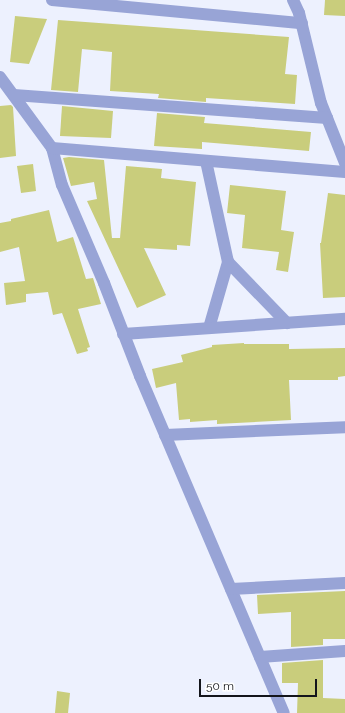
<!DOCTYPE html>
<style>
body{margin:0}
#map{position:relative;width:345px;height:713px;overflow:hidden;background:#edf1fe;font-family:Raleway,sans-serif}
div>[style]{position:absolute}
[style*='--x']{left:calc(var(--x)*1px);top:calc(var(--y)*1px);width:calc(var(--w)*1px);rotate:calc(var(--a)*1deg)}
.building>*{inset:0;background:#c9cd7c}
.minor>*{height:12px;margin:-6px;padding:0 6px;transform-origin:6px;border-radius:6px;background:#98a4d6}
span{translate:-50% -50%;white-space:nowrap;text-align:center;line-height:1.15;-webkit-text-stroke:3px #fff;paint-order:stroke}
.scale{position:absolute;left:199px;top:679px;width:118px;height:18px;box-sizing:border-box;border:2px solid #14151b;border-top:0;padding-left:5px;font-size:12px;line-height:14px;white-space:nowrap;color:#14151b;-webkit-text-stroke:3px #fff;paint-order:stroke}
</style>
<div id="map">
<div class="building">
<i style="clip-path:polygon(325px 0,345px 0,345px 16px,324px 15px)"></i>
<i style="clip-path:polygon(15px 16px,47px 19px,29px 64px,10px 62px)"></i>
<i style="clip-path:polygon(58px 20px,289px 37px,285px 74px,297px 75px,295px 104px,206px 98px,206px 102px,158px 98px,159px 94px,110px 91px,112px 52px,82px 49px,78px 92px,51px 90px)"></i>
<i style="clip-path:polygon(11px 105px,13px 107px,16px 156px,0 158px,0 106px)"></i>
<i style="clip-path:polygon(62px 106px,113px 111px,111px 138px,60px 136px)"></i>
<i style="clip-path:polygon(157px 113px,205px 117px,204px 123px,311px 132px,309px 151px,202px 142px,202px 149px,154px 146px)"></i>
<i style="clip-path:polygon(69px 157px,104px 160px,112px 238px,120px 238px,126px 166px,162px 169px,161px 178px,196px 182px,190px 246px,177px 245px,177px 250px,144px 248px,166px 295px,137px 308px,87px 201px,97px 199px,94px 182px,71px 186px,63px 158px)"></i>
<i style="clip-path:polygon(33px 164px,36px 191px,21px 193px,17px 166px)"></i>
<i style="clip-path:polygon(230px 185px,286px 191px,281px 230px,294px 232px,288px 272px,276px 270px,279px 252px,242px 248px,245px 215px,227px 213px)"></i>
<i style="clip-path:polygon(328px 193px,345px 195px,345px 297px,323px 298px,320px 243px,321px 243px)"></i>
<i style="clip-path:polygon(49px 210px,57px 242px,73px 237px,86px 279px,93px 278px,101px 304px,78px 309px,90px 347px,87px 348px,88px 351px,77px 354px,62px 313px,53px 315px,48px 292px,26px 294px,26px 302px,6px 305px,4px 283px,25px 281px,19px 247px,0 252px,0 223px,11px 221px,11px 219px)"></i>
<i style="clip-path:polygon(244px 343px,244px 344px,289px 344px,289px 349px,345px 348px,345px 376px,338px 377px,338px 380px,289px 380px,291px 420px,217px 424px,217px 420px,190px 422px,190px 419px,179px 420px,176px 383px,156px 388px,152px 369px,183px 362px,181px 355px,212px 347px,212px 345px)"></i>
<i style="clip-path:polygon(345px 591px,345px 639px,323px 639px,323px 645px,291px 647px,291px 612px,258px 614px,257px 595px)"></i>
<i style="clip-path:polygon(323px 660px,323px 698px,345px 699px,345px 713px,297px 713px,298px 683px,282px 683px,282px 663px)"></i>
<i style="clip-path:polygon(57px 691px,70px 693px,68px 713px,55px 713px)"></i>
</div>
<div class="minor">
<i style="--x:52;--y:0;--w:251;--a:5.3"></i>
<i style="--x:293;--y:0;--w:14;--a:65"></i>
<i style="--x:299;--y:13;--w:93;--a:76.3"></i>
<i style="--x:321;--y:103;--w:65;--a:68.2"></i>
<i style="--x:0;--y:77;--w:88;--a:53.8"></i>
<i style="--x:52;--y:148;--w:38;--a:75"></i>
<i style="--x:62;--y:185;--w:107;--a:66.8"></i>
<i style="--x:104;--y:283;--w:100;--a:68.8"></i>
<i style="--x:140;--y:376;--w:366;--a:66.9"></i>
<i style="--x:14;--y:95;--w:314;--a:4.2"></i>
<i style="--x:52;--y:148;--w:294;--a:4.7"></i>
<i style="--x:206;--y:161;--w:103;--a:77.7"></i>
<i style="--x:228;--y:262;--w:85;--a:46"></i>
<i style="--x:209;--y:328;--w:69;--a:-73.9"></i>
<i style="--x:123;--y:334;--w:223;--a:-3.9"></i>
<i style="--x:165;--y:435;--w:180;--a:-2.5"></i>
<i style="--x:231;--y:589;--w:114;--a:-3"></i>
<i style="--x:260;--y:657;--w:85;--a:-4"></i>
</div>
<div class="scale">50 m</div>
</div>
